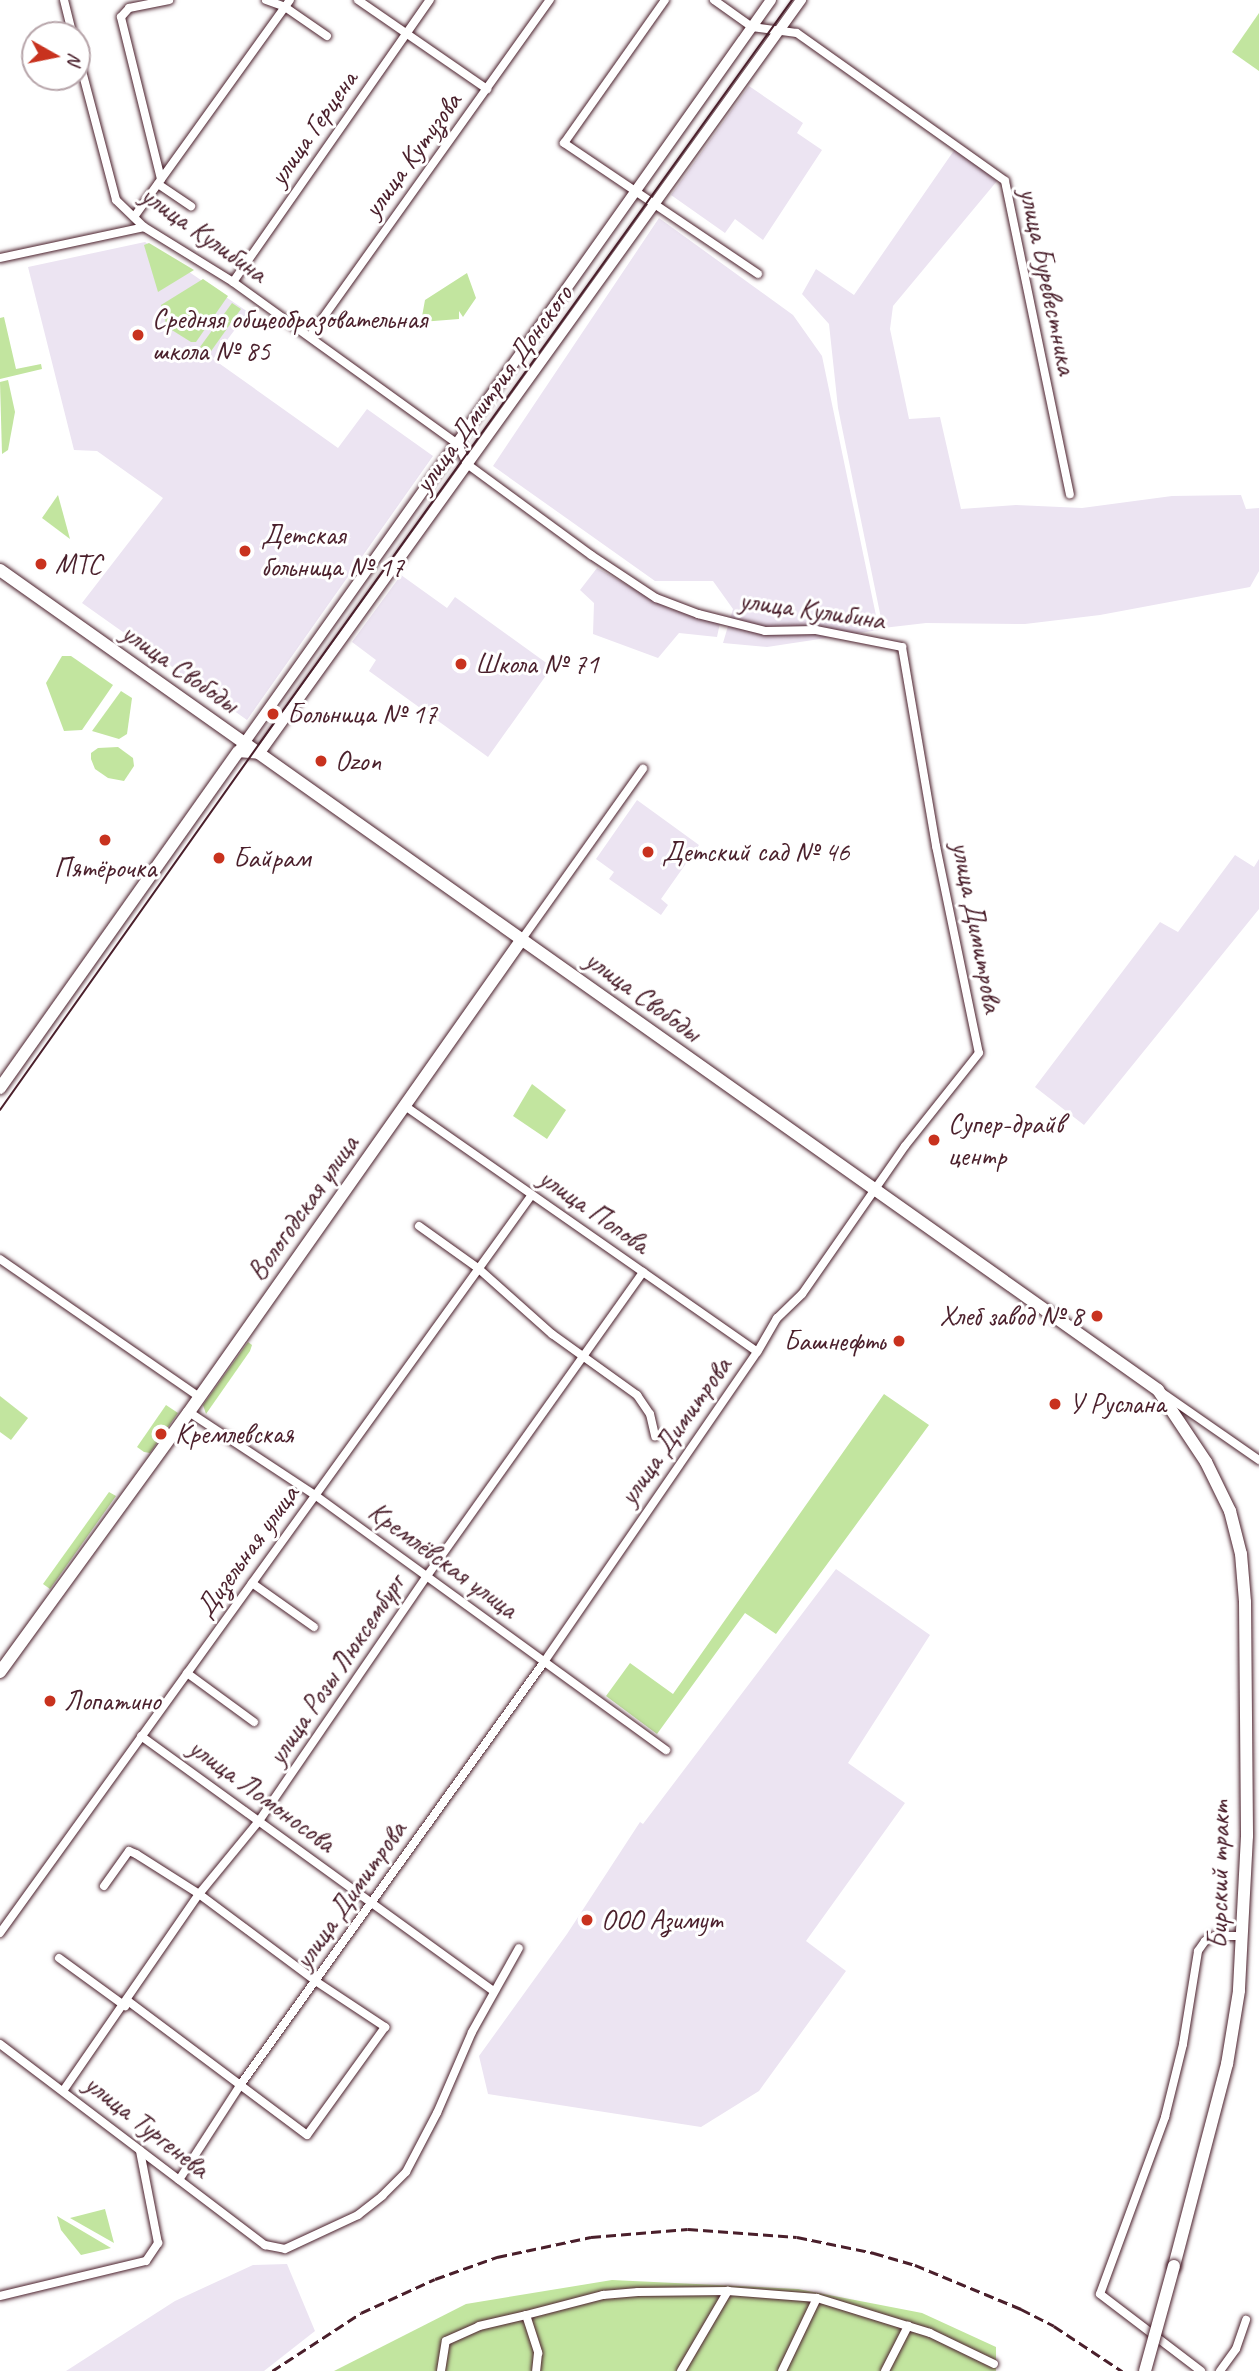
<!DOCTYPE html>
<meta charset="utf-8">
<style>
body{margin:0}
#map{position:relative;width:1259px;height:2371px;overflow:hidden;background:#fff;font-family:Caveat,sans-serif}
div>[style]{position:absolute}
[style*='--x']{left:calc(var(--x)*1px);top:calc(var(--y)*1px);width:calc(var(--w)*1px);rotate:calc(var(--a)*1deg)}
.built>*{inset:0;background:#ece4f2}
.green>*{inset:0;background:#c2e59f}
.roads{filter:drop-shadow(0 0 2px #4a1f2b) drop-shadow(0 0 2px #4a1f2b)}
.minor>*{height:8px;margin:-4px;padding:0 4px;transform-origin:4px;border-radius:4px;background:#fff}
.tertiary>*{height:10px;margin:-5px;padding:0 5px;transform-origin:5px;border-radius:5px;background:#fff}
.secondary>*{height:12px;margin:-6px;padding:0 6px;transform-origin:6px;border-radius:6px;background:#fff}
.primary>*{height:12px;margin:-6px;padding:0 6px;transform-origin:6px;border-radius:6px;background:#fff}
.tram>*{height:2px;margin:-1px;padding:0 1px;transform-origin:1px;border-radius:1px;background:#4a1f2b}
.rail>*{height:2.5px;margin-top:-1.25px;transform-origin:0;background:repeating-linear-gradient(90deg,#4a1f2b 0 10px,transparent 0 15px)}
.bridges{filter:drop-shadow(0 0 2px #4a1f2b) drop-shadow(0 0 2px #4a1f2b)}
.primary-bridge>*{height:12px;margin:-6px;padding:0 6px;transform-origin:6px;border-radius:6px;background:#fff}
.dots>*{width:19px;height:19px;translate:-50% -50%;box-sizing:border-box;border:4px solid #fff;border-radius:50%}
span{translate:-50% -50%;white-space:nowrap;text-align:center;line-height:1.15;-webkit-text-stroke:6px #fff;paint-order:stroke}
.street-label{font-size:28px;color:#4a1f2b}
.poi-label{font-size:28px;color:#4a1f2b}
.left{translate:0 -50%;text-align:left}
.right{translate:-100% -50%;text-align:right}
.north{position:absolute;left:21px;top:21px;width:70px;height:70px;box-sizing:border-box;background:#fff;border:2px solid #b7a5aa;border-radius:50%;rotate:99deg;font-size:19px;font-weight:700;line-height:28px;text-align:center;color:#4a1f2b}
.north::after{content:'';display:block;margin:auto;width:24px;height:32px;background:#c8321e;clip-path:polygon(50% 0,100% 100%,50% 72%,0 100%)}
</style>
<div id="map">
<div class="built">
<i style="clip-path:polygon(749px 86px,803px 123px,797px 133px,822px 150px,763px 240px,735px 219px,725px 233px,671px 195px)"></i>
<i style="clip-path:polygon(955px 149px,997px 181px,893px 306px,890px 329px,909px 419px,940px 417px,961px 509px,1016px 505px,1082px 508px,1172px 496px,1241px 495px,1246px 509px,1259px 508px,1259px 571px,1250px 587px,1100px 615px,1025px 624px,926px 623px,883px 628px,838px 408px,829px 324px,802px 294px,816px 269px,854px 295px)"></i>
<i style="clip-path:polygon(659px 218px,793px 315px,822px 356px,879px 630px,767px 647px,723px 643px,733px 609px,713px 581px,655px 581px,493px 466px)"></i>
<i style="clip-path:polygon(145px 242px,248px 312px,213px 359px,338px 448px,367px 409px,433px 456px,247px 720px,82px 603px,163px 498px,97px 451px,74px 450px,28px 267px)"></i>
<i style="clip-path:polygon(597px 568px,670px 609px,720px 623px,717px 637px,679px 633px,658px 658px,593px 634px,594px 603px,580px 590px)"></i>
<i style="clip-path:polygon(401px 575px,447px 608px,455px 597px,552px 667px,488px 757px,369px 671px,376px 660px,352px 642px)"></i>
<i style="clip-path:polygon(637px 800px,699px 845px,661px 899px,668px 905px,661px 915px,609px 879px,614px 872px,596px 859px)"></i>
<i style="clip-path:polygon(1235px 855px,1254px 867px,1259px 859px,1259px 909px,1084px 1125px,1035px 1087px,1160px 922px,1178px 932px)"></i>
<i style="clip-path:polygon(836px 1569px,930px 1635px,848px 1763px,905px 1803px,806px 1941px,846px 1971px,759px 2091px,701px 2127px,488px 2094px,479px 2056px,567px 1934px,640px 1822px,643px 1824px)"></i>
<i style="clip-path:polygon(287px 2264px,315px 2331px,264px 2371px,66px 2371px,175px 2301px,253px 2265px)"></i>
</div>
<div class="green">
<i style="clip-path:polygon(1259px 13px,1259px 71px,1232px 52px)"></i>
<i style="clip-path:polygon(149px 243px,194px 270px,158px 292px,144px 245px)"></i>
<i style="clip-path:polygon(467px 273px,476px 298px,463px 317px,459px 311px,459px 319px,421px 322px,425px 300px)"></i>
<i style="clip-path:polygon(203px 279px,228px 296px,196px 342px,191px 342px,167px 327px,161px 305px)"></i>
<i style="clip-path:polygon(232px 303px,241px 309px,209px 354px,200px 347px)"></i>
<i style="clip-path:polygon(4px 317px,16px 369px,41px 364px,42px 369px,0 379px,0 318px)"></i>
<i style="clip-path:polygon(8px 380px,15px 412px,8px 450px,2px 454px,0 382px)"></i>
<i style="clip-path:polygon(58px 495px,70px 539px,42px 518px)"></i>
<i style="clip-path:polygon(62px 656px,71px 656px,113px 685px,82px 730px,64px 731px,46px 683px)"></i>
<i style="clip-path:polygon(121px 691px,132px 698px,127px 734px,119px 739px,92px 731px)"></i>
<i style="clip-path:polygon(118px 747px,133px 758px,134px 766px,124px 781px,108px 778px,95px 769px,91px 759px,91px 753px,98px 748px)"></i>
<i style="clip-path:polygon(532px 1084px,566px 1110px,547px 1139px,513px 1116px)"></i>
<i style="clip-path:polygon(248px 1342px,252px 1345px,250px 1351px,206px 1414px,203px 1405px)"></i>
<i style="clip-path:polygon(884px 1394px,929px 1425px,776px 1634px,745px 1613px,657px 1734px,606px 1696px,630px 1663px,673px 1694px)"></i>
<i style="clip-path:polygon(0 1396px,28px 1418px,11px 1440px,0 1432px)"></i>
<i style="clip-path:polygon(166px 1405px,178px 1413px,150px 1453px,144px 1452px,137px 1447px)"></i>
<i style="clip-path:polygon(109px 1492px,116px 1496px,50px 1589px,43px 1584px)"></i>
<i style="clip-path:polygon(105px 2209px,114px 2243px,70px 2218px)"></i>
<i style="clip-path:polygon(57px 2216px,111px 2248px,81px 2255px,61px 2230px)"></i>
<i style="clip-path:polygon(612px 2280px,798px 2289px,922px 2313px,996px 2347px,996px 2371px,334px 2371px,466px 2304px)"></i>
</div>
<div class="roads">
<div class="minor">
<i style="--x:64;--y:0;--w:36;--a:76"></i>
<i style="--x:266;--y:0;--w:20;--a:20"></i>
<i style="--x:285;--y:7;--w:51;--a:34.6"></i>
<i style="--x:358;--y:0;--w:157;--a:34.6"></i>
<i style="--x:665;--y:0;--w:175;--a:125.2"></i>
<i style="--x:564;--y:143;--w:234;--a:34"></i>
<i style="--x:714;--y:0;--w:47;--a:35.4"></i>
<i style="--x:752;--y:27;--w:45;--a:7.6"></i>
<i style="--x:797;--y:33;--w:255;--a:35.4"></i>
<i style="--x:1005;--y:181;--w:320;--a:78.3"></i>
<i style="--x:77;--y:52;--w:153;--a:75.2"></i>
<i style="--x:116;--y:200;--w:39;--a:44"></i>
<i style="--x:144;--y:227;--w:105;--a:31.7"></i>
<i style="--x:233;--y:282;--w:277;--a:35.8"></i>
<i style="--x:458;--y:444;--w:22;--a:66"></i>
<i style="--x:467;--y:464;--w:154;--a:36.3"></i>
<i style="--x:591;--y:555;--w:78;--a:33.5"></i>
<i style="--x:656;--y:598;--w:45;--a:20.9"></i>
<i style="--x:698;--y:614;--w:69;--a:14.2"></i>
<i style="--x:765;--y:631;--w:51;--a:-1.1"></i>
<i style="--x:816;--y:630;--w:88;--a:11.2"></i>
<i style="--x:902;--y:647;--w:202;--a:80.3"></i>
<i style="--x:936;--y:846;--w:211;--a:78.3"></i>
<i style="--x:979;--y:1053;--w:119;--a:128.5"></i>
<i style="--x:905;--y:1146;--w:180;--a:124.8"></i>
<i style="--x:802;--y:1294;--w:35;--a:136"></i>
<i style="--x:777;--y:1318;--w:39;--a:120"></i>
<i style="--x:757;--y:1352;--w:376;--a:124.5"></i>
<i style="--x:544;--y:1662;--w:520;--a:125.68"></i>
<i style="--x:241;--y:2084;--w:114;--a:122.9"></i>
<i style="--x:161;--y:179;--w:167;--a:-103.9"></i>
<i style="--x:121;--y:17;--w:12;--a:-48"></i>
<i style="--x:129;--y:8;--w:41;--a:-11.3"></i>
<i style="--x:158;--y:184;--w:40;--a:34"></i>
<i style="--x:134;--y:217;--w:267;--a:-54.3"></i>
<i style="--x:0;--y:258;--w:147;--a:-12.1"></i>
<i style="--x:233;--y:282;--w:344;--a:-55.1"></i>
<i style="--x:310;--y:336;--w:413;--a:-54.5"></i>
<i style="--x:522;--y:939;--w:209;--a:-54.6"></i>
<i style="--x:405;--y:1106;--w:429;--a:34.9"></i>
<i style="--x:419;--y:1226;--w:74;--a:35.6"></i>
<i style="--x:479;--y:1269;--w:98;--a:41.7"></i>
<i style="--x:552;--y:1334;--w:105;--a:35.7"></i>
<i style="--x:637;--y:1395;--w:23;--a:56"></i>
<i style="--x:650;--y:1414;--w:23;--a:77"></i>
<i style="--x:0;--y:1259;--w:242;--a:34.7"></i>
<i style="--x:1164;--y:1394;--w:116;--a:34.8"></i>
<i style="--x:189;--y:1412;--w:151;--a:33.4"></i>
<i style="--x:315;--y:1495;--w:434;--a:36"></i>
<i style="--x:252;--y:1583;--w:76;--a:35.4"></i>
<i style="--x:187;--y:1673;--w:83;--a:36.2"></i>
<i style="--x:141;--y:1736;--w:435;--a:35.9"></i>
<i style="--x:104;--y:1886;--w:43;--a:-54.5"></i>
<i style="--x:129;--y:1851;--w:8;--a:23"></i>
<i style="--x:136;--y:1854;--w:75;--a:32.4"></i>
<i style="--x:199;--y:1894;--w:147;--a:36.7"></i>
<i style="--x:317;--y:1982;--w:82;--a:33.5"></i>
<i style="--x:385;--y:2027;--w:133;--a:125.8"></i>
<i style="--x:307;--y:2135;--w:224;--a:-143.2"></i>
<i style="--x:0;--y:1933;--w:908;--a:-54.23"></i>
<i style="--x:59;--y:1958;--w:82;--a:36"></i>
<i style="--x:0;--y:2044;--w:333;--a:37.2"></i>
<i style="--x:265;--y:2245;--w:20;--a:11"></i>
<i style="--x:285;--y:2249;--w:81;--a:-25"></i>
<i style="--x:358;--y:2215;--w:31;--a:-38"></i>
<i style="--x:382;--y:2196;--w:34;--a:-45"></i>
<i style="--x:406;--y:2172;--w:67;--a:-62.3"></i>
<i style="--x:437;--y:2113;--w:88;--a:-66.6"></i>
<i style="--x:472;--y:2032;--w:96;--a:-60.8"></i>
<i style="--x:63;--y:2091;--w:239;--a:-55.4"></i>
<i style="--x:199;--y:1894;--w:94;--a:-50.6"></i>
<i style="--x:259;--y:1821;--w:297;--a:-55.6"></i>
<i style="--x:427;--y:1576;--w:373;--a:-54.6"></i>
<i style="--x:0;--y:2296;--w:150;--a:-13.5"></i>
<i style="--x:146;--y:2261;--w:22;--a:-56"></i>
<i style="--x:158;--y:2243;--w:94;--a:-101.1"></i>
<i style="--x:817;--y:2298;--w:118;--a:17.2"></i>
<i style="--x:930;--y:2333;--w:71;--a:25.8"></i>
<i style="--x:526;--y:2315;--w:80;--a:-14.6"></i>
<i style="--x:603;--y:2295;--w:35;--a:-5"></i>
<i style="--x:638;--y:2292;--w:90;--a:-0.6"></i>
<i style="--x:728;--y:2291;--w:89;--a:4.5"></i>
<i style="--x:817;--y:2298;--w:81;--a:115.6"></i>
<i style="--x:441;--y:2371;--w:30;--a:-81"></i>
<i style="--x:446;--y:2341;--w:36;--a:-24"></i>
<i style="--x:479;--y:2326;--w:48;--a:-13.2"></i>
<i style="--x:526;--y:2315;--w:40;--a:72"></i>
<i style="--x:538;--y:2353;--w:18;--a:96"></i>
<i style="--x:681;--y:2371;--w:93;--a:-59.6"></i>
<i style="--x:885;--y:2371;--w:51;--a:-62.9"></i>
<i style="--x:1201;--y:2371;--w:127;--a:-142.7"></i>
<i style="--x:1100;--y:2294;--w:189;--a:-69.8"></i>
<i style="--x:1165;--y:2117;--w:75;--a:-76.1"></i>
<i style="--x:1183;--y:2044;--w:94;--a:-80.8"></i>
<i style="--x:1198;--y:1951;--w:12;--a:-55"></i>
<i style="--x:1205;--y:1941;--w:11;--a:-27"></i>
<i style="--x:1215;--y:1936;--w:28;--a:0"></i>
<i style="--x:1220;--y:2371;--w:27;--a:-54"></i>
<i style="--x:1236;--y:2349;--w:31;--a:-71"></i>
</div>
<div class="tertiary">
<i style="--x:771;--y:0;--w:922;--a:125.33"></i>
<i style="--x:238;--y:752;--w:21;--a:5"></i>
<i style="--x:259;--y:754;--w:929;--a:-54.29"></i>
</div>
<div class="secondary">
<i style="--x:0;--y:1088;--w:412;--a:-54.7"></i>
<i style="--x:0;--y:1672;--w:321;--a:-54"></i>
<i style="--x:189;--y:1412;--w:578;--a:-54.85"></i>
</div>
<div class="primary">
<i style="--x:0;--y:570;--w:1419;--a:35.3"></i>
<i style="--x:1158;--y:1390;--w:87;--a:56.3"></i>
<i style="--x:1206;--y:1462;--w:55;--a:63.9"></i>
<i style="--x:1230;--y:1511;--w:44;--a:75.7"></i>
<i style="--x:1241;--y:1554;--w:48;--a:85.2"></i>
<i style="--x:1245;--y:1602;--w:234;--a:89.5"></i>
<i style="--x:1247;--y:1836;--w:155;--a:93"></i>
<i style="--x:1239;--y:1991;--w:74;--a:99.3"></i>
<i style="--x:1227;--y:2064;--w:209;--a:104.7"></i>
</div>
</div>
<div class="tram">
<i style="--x:0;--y:1110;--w:483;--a:-54.7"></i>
<i style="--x:279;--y:716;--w:881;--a:-54.38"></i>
</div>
<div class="rail">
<i style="--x:272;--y:2371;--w:106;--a:-33.1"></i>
<i style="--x:361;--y:2313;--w:81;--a:-24.7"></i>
<i style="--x:435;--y:2279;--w:66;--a:-19.5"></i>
<i style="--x:497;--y:2257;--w:96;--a:-12"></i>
<i style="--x:591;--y:2237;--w:97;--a:-4.7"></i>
<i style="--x:688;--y:2229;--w:109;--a:4.2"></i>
<i style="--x:797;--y:2237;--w:79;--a:11.7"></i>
<i style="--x:874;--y:2253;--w:43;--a:16.3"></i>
<i style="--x:915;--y:2265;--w:115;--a:22.5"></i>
<i style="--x:1021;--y:2309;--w:37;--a:27"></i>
<i style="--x:1054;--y:2326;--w:82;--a:33.5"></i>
</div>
<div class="bridges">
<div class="primary-bridge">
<i style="--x:1145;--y:2371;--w:109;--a:-74.6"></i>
</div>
</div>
<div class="dots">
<i style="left:138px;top:335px;background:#c8321e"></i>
<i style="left:245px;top:551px;background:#c8321e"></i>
<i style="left:41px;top:564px;background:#c8321e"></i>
<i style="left:461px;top:664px;background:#c8321e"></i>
<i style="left:273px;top:714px;background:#c8321e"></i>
<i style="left:321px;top:761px;background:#c8321e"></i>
<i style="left:105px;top:840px;background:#c8321e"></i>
<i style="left:648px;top:852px;background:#c8321e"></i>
<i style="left:219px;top:858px;background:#c8321e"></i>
<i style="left:934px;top:1140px;background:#c8321e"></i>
<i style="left:1097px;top:1316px;background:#c8321e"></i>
<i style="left:899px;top:1341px;background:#c8321e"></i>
<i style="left:1055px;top:1404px;background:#c8321e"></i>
<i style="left:161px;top:1434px;background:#c8321e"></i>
<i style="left:50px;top:1701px;background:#c8321e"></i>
<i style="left:587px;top:1920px;background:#c8321e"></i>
</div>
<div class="street-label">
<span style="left:313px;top:128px;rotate:-55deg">улица Герцена</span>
<span style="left:412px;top:155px;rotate:-54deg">улица Кутузова</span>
<span style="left:204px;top:234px;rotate:35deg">улица Кулибина</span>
<span style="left:1048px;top:281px;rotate:78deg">улица Буревестника</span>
<span style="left:493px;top:389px;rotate:-54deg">улица Дмитрия Донского</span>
<span style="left:812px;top:610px;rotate:8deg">улица Кулибина</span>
<span style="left:180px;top:668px;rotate:35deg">улица Свободы</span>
<span style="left:977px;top:927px;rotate:79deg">улица Димитрова</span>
<span style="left:643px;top:996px;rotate:36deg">улица Свободы</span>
<span style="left:303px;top:1208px;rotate:-55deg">Вологодская улица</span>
<span style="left:594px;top:1211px;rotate:35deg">улица Попова</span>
<span style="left:675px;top:1431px;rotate:-55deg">улица Димитрова</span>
<span style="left:247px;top:1551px;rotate:-54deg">Дизельная улица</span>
<span style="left:443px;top:1560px;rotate:36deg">Кремлёвская улица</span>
<span style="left:336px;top:1670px;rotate:-56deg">улица Розы Люксембург</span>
<span style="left:262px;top:1795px;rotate:36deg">улица Ломоносова</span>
<span style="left:1219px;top:1875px;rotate:-89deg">Бирский тракт</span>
<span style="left:350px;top:1895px;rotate:-55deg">улица Димитрова</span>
<span style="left:147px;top:2126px;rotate:38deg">улица Тургенева</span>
</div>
<div class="poi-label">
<span class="left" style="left:152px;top:335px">Средняя общеобразовательная<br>школа № 85</span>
<span class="left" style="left:261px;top:551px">Детская<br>больница № 17</span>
<span class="left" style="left:55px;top:564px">МТС</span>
<span class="left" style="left:475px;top:664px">Школа № 71</span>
<span class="left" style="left:287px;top:714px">Больница № 17</span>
<span class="left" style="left:335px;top:761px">Ozon</span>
<span class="left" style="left:662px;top:852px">Детский сад № 46</span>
<span class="left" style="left:233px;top:858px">Байрам</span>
<span style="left:105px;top:868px">Пятёрочка</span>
<span class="left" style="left:948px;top:1140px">Супер-драйв<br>центр</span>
<span class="right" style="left:1083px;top:1316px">Хлеб завод № 8</span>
<span class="right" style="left:885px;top:1341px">Башнефть</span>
<span class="left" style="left:1069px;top:1404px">У Руслана</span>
<span class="left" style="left:175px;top:1434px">Кремлевская</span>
<span class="left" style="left:64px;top:1701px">Лопатино</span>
<span class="left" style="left:601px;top:1920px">ООО Азимут</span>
</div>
<div class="north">N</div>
</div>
